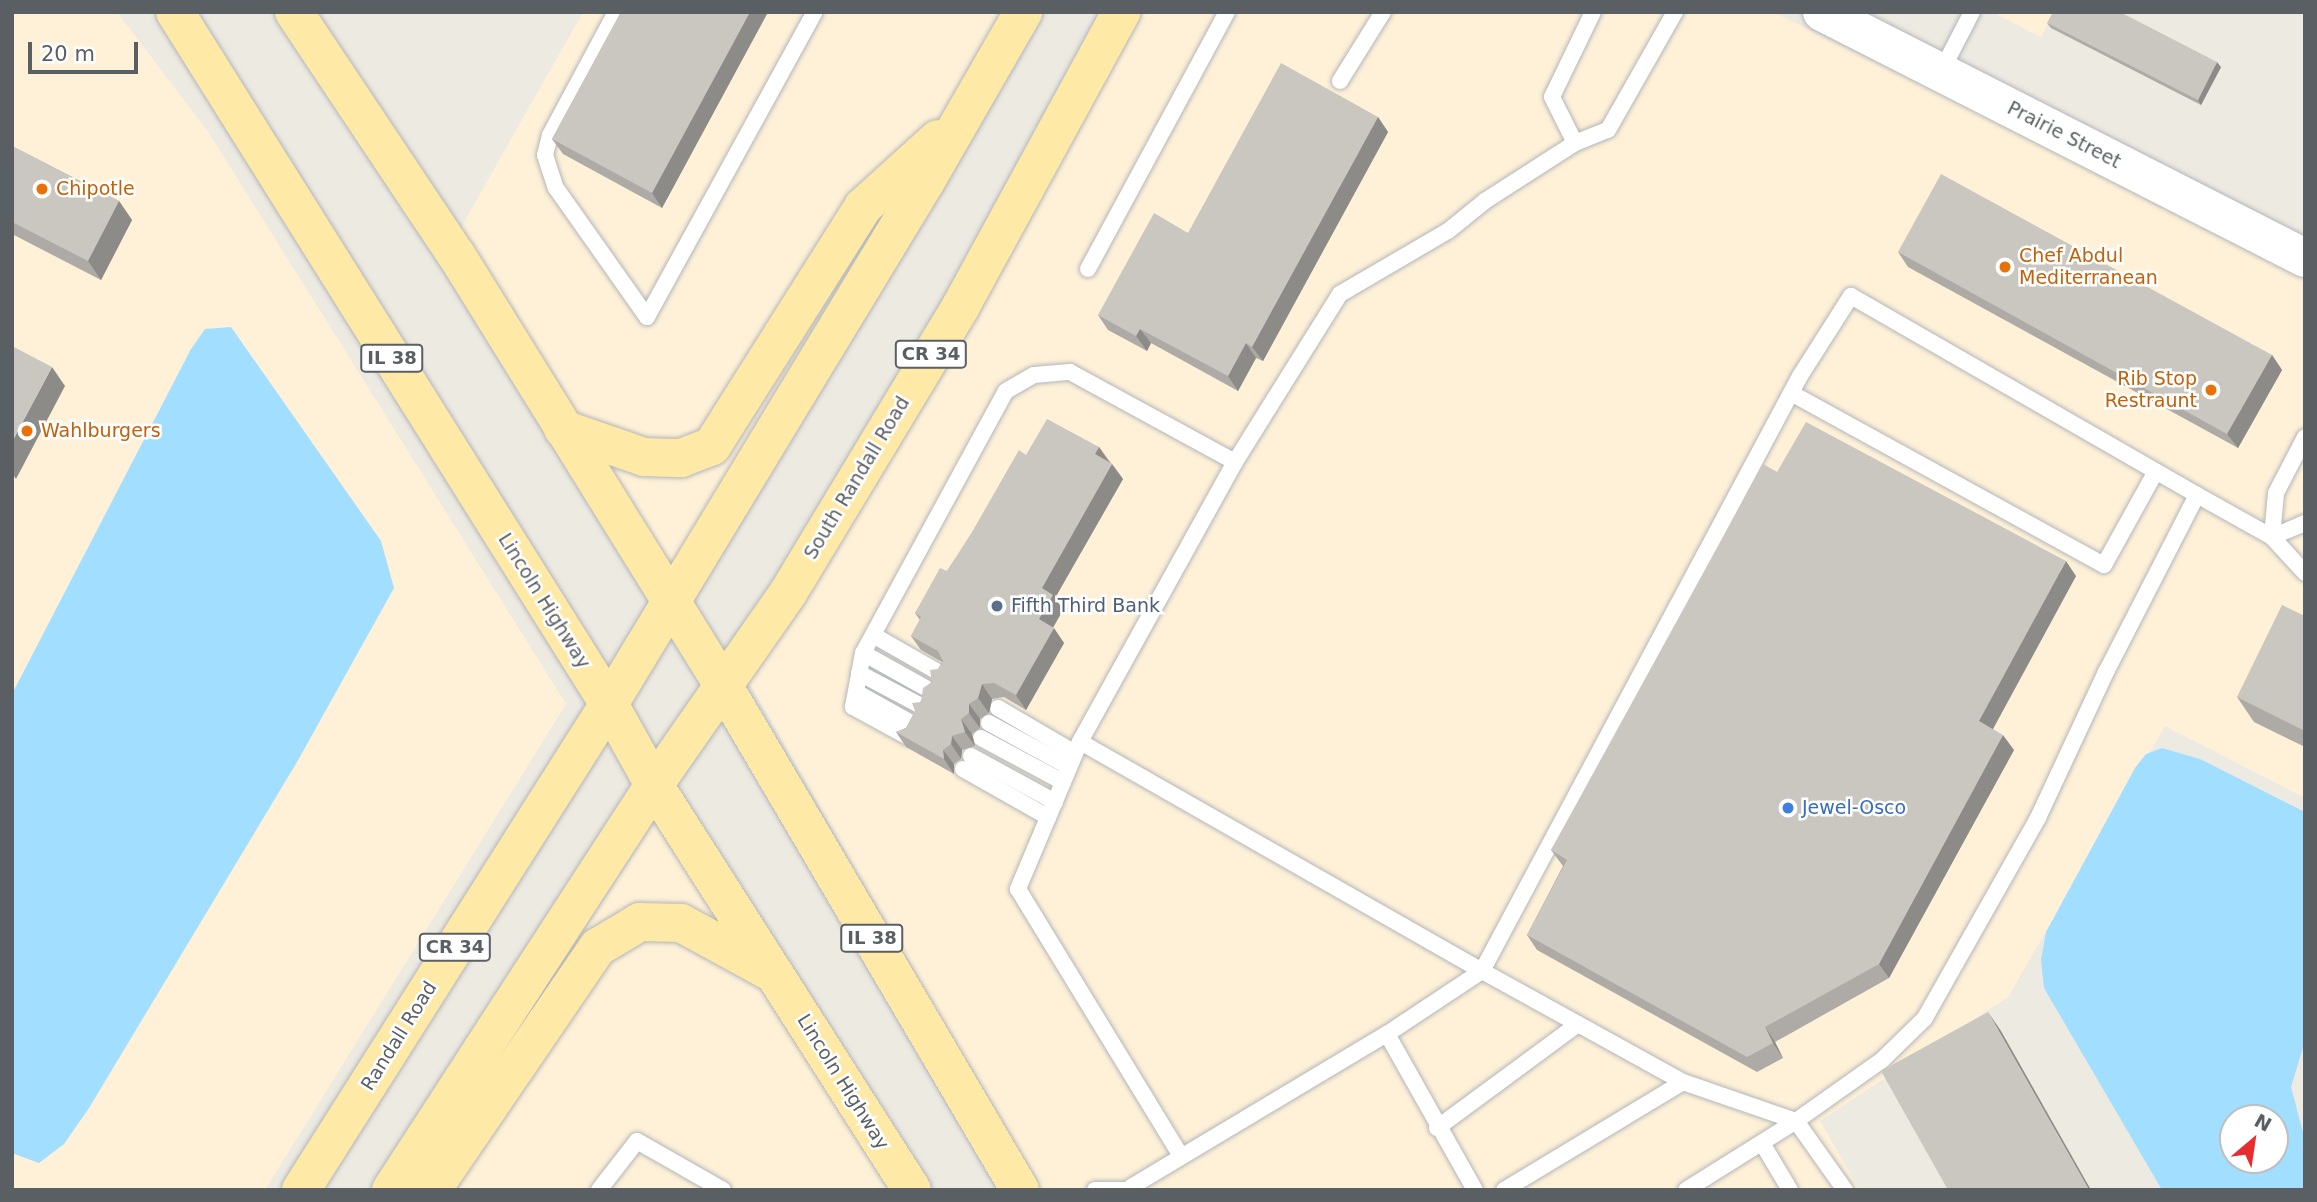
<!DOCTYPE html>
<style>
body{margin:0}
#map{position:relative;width:2317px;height:1202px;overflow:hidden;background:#edeae2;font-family:"DejaVu Sans",sans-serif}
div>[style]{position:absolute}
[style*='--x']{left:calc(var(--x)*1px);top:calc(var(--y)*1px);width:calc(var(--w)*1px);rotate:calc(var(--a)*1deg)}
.commercial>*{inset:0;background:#fef1d7}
.water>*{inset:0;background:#a1deff}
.roads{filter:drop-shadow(0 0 2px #b3b6ba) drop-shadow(0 0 2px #b3b6ba)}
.service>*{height:16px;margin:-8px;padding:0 8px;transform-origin:8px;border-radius:8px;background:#fff}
.tertiary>*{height:38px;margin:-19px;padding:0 19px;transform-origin:19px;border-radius:19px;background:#fff}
.primary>*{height:38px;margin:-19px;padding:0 19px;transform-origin:19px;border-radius:19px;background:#ffe9a6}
.wall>*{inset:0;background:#aeaba6}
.shaded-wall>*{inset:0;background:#8d8b87}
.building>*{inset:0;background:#cac7c1}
.dots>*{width:19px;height:19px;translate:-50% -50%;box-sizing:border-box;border:4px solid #fff;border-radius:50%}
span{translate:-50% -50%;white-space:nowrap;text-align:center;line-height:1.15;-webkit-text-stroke:5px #fff;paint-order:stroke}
.shield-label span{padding:2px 5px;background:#fff;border:2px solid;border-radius:5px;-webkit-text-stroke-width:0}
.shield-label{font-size:18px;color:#5a5f63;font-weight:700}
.street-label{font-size:19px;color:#5a5f63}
.food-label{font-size:19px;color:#c56008}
.left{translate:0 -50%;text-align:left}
.right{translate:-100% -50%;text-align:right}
.service-label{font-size:19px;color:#4e5e75}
.shop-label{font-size:19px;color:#366cbe}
.frame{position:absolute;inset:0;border:14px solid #5a5f63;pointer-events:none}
.north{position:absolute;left:2219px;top:1104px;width:70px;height:70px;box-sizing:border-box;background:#fff;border:2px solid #bdbfc1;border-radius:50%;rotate:29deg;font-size:19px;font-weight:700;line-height:28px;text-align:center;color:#5a5f63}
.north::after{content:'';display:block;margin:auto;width:24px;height:32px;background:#e82d2f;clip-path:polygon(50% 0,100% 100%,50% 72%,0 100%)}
.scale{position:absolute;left:28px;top:42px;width:110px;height:32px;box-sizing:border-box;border:4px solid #5a5f63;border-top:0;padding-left:9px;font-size:21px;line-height:24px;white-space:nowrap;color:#5a5f63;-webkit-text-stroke:5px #fff;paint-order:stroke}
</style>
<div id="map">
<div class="commercial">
<i style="clip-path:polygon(12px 12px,117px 12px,209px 133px,566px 704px,265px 1190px,12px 1190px)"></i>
<i style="clip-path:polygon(583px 12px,1009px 12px,669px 584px,455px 238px)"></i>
<i style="clip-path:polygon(1135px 12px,1773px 12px,2305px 272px,2305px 798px,2165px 726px,2008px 997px,1820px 1121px,1860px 1190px,1039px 1190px,749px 683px)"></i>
<i style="clip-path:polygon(1992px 12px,2054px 12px,2041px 37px)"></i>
<i style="clip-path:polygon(657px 819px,894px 1190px,413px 1190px)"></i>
</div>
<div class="water">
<i style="clip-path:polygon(231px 327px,381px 541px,394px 588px,297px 762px,89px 1108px,64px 1144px,39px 1163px,12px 1153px,12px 694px,191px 349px,205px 329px)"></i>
<i style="clip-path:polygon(evenodd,2162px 748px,2200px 759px,2305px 812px,2305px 1041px,2291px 1087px,2305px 1140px,2305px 1190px,2162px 1190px,2044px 988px,2041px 960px,2046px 932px,2135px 768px,2146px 754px,2162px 748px,2233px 1118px,2275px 1118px,2275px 1160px,2233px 1160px,2233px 1118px)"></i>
</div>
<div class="roads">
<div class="service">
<i style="--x:616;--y:12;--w:140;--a:118.2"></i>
<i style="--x:550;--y:135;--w:21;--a:104"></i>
<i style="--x:545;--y:155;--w:35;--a:72"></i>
<i style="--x:556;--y:188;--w:158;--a:54.8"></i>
<i style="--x:647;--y:317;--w:348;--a:-61.2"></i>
<i style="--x:1593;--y:12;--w:94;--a:115.8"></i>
<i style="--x:1552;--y:97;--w:51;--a:63.4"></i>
<i style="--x:1575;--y:143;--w:35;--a:-22"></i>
<i style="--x:1608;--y:130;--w:136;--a:-60.4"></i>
<i style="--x:1941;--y:72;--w:68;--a:-62.7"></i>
<i style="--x:1340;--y:81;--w:81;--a:-58.1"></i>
<i style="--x:1088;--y:269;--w:292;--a:-61.6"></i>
<i style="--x:1791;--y:393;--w:357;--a:28.8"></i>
<i style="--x:2104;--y:565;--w:107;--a:-61"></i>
<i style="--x:1235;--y:462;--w:198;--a:-58"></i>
<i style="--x:1340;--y:294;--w:125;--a:-30.3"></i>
<i style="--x:1448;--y:231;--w:48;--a:-39"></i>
<i style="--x:1485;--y:201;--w:107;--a:-32.8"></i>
<i style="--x:2197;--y:495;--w:199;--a:117.2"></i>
<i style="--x:2106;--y:672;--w:161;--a:115"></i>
<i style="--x:2038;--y:818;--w:230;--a:119.5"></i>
<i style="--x:1925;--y:1018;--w:60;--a:135.7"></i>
<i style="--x:1882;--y:1060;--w:105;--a:144.7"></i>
<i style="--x:1796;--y:1121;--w:120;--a:-161"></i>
<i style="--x:1683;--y:1082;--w:230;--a:-151.1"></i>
<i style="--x:1482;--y:971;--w:675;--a:-61.88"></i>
<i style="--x:1800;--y:376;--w:95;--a:-57.5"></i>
<i style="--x:1851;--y:296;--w:399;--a:29.9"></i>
<i style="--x:2197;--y:495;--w:86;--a:29.2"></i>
<i style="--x:2272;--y:537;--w:49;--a:47.5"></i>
<i style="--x:2272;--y:537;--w:44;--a:-84.8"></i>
<i style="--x:2276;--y:493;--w:63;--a:-62.6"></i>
<i style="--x:2272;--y:537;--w:36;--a:-23"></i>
<i style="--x:873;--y:635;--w:81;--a:29.7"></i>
<i style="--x:863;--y:653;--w:80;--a:29.1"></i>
<i style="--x:859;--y:673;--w:75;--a:27.9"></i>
<i style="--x:856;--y:692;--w:68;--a:29.2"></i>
<i style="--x:998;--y:708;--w:89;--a:30.3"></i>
<i style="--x:989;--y:723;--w:91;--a:28.8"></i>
<i style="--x:908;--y:737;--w:63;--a:-151.4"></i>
<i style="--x:853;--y:707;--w:55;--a:-79.5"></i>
<i style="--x:863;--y:653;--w:298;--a:-61.4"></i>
<i style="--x:1006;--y:391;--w:32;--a:-30"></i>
<i style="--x:1034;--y:375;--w:36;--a:-5"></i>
<i style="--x:1070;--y:372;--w:188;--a:28.6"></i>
<i style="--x:1235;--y:462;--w:320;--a:119"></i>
<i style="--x:981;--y:738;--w:93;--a:28.2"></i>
<i style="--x:971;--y:756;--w:96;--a:28.7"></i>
<i style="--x:963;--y:769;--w:98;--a:29.5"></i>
<i style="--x:1387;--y:1034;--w:179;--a:60.6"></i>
<i style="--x:1437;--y:1128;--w:175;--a:-36.4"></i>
<i style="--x:1762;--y:1143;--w:55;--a:59.2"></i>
<i style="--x:1131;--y:1187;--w:298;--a:-30.9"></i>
<i style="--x:1387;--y:1034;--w:114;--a:-33.6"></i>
<i style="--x:1482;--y:971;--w:463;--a:-150.3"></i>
<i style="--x:1080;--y:742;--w:160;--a:112.9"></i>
<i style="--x:1018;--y:889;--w:313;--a:58.6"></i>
<i style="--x:599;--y:1190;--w:62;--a:-52.2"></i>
<i style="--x:637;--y:1141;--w:99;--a:29.7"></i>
<i style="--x:1095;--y:1190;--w:35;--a:0"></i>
<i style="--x:1504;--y:1190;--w:209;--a:-31.1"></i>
<i style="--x:1686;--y:1190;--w:130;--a:-32.1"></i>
<i style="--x:1796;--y:1121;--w:85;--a:54.6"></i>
</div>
<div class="tertiary">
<i style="--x:1822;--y:12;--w:542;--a:26.99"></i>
</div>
<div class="primary">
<i style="--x:175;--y:12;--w:817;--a:57.91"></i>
<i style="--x:609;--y:704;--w:93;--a:60.9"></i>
<i style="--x:654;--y:785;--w:480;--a:57.5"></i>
<i style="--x:294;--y:12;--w:293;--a:56.3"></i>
<i style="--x:457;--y:256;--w:505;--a:58.2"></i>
<i style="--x:723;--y:685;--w:586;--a:59.54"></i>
<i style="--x:563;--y:429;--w:86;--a:19.1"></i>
<i style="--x:644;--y:457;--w:37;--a:2"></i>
<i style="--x:681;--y:458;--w:33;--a:-21"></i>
<i style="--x:712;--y:446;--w:283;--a:-57.7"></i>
<i style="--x:863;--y:207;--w:101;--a:-42.2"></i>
<i style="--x:301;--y:1190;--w:575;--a:-57.64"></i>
<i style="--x:609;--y:704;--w:612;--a:-58.78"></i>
<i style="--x:926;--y:181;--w:195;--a:-60.1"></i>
<i style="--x:391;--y:1190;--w:483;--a:-57"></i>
<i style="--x:654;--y:785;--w:234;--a:-55.1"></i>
<i style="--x:788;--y:593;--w:335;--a:-58.9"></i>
<i style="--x:961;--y:306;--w:335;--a:-61.4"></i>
<i style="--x:432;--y:1190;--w:294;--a:-55.7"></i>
<i style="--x:598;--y:947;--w:49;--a:-30.8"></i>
<i style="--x:640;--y:922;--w:41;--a:1.4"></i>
<i style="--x:681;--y:923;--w:100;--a:28.6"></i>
</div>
</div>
<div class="wall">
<i style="clip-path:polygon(621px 12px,768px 12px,662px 208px,563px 154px,552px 139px)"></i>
<i style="clip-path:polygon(2047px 23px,2221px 67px,2201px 105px,2051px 28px)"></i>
<i style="clip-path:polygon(1378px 117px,1388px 132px,1263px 361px,1256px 358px,1238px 391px,1151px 343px,1147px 351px,1108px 330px,1098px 315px,1188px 233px)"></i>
<i style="clip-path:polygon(12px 146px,119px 201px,132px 220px,101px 280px,12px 234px)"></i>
<i style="clip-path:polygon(1898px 252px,2272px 355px,2282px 370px,2238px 448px,1908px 267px)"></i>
<i style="clip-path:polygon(1099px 447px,1123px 479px,1055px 598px,1063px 610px,1053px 628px,1064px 643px,1026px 710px,1004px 697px,992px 699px,989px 713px,980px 719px,980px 728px,972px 734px,975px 746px,962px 750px,961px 759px,954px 764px,954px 774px,906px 747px,896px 732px,906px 728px,942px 662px,921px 650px,911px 636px,920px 620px,915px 613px,947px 571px,1026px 455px)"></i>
<i style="clip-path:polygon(1777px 472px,2076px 576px,1993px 729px,2014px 750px,1889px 978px,1775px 1042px,1783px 1058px,1757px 1072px,1537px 950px,1527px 935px,1563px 866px,1551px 850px)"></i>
<i style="clip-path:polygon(2305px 616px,2305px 747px,2254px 722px,2237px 697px)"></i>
</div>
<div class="shaded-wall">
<i style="clip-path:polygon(750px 12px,768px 12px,662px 208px,652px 193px)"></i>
<i style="clip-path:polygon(2217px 62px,2221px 67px,2201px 105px,2198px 100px)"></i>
<i style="clip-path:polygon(1378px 117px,1388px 132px,1263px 361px,1252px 347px)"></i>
<i style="clip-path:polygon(119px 201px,132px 220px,101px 280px,88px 261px)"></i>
<i style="clip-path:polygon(1140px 329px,1151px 343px,1147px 351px,1136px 336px)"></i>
<i style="clip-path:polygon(1246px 343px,1256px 358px,1238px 391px,1228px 376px)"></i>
<i style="clip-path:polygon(2272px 355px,2282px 370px,2238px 448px,2227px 434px)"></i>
<i style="clip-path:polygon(52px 367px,65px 386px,16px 479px,12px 473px,12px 442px)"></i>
<i style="clip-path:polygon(1099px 447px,1109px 462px,1095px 454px)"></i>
<i style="clip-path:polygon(1112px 464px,1123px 479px,1055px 598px,1063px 610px,1049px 634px,1039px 619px,1042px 588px)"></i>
<i style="clip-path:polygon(2066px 561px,2076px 576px,1989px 736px,1979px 721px)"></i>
<i style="clip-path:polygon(1054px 628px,1064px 643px,1026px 710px,1016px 695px)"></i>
<i style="clip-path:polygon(982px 684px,992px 699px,989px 713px,978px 698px)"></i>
<i style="clip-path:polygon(969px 704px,980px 719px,980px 728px,969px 713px)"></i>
<i style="clip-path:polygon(961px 719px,972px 734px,975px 746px,965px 732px)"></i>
<i style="clip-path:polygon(2003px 735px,2014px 750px,1889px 978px,1879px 964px)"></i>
<i style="clip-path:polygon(952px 736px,962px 750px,961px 759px,951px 744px)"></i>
<i style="clip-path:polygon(943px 750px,954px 764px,954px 774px,944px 759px)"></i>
<i style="clip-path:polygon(1988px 1012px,2001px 1031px,2091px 1190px,2089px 1190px)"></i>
<i style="clip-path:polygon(1765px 1027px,1775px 1042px,1783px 1058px,1773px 1043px)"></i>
</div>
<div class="building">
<i style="clip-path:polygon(621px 12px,750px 12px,652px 193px,552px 139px)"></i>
<i style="clip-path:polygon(2053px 12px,2120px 12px,2217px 62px,2198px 100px,2047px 23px)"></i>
<i style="clip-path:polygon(1281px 63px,1378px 117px,1252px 347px,1246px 343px,1228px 376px,1140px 329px,1136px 336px,1098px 315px,1154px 213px,1188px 233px)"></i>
<i style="clip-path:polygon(12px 146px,119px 201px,88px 261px,12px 222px)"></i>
<i style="clip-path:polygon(1941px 174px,2272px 355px,2227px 434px,1898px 252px)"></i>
<i style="clip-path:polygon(12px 346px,52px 367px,12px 442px)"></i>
<i style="clip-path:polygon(1047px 419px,1099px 447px,1095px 454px,1112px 464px,1042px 588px,1053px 595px,1039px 619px,1054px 628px,1016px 695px,994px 683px,982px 684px,978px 698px,969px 704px,969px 713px,961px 719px,965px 732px,952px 736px,951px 744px,943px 750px,944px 759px,896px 732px,906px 728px,915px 711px,912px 703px,921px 702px,923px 688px,932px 682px,930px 670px,938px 669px,943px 661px,938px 651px,911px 636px,921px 617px,915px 613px,940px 568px,947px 571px,972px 532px,1019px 450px,1026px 455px)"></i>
<i style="clip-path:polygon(1806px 422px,2066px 561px,1979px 721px,2003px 735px,1879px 964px,1765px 1027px,1773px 1043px,1747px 1057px,1527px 935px,1567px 860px,1551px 850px,1763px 464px,1777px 472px)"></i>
<i style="clip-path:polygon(2282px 605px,2305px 616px,2305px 731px,2237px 697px)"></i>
<i style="clip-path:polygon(1988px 1012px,2089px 1190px,1948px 1190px,1881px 1071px)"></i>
</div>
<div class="dots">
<i style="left:42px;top:189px;background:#e8710a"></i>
<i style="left:2005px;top:267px;background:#e8710a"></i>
<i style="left:2211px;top:390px;background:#e8710a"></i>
<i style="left:27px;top:431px;background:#e8710a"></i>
<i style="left:997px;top:606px;background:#5c6f8a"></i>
<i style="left:1788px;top:808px;background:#3f7fe0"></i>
</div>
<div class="shield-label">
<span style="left:931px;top:354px">CR 34</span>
<span style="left:392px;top:358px">IL 38</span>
<span style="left:872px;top:938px">IL 38</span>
<span style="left:455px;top:947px">CR 34</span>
</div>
<div class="street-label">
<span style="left:2064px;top:135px;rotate:27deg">Prairie Street</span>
<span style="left:857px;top:478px;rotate:-59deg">South Randall Road</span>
<span style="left:544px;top:601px;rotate:58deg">Lincoln Highway</span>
<span style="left:399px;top:1036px;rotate:-58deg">Randall Road</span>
<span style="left:843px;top:1082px;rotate:58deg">Lincoln Highway</span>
</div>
<div class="food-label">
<span class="left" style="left:56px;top:189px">Chipotle</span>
<span class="left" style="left:2019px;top:267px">Chef Abdul<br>Mediterranean</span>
<span class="right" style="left:2197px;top:390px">Rib Stop<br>Restraunt</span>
<span class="left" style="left:41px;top:431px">Wahlburgers</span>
</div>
<div class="service-label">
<span class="left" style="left:1011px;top:606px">Fifth Third Bank</span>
</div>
<div class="shop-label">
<span class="left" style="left:1802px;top:808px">Jewel-Osco</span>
</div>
<div class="frame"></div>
<div class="north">N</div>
<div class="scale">20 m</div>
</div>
